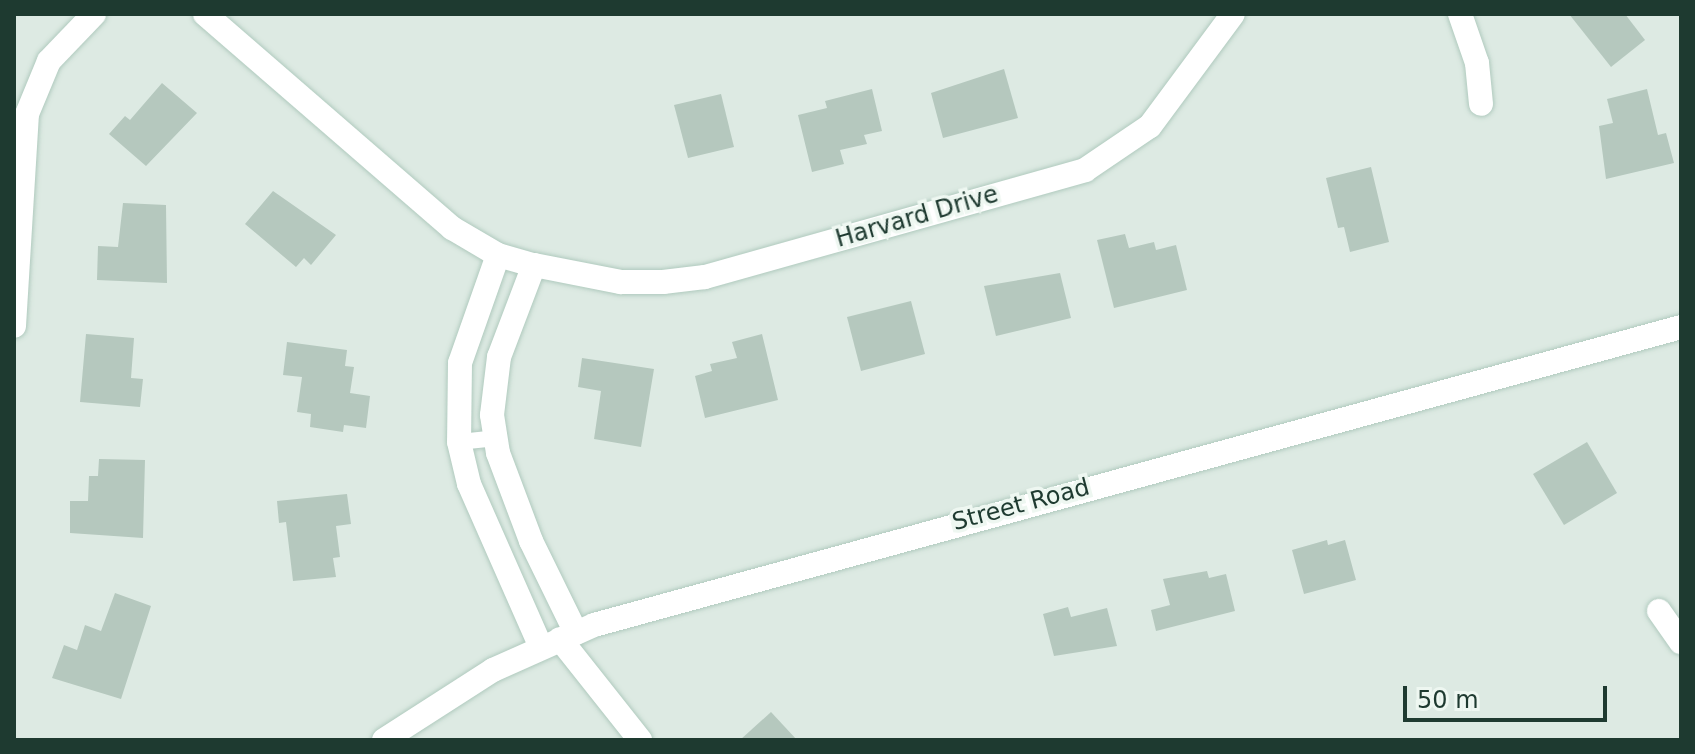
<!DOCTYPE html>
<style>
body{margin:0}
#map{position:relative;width:1695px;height:754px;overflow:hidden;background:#ddeae3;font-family:"DejaVu Sans",sans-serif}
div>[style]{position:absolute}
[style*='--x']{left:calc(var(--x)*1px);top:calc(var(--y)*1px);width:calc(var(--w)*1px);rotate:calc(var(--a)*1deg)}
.building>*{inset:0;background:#b5c8be}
.roads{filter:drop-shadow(0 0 2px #b0cabe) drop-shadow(0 0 2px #b0cabe)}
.service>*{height:16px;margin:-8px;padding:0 8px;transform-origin:8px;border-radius:8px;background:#fff}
.minor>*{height:24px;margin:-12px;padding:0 12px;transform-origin:12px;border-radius:12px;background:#fff}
.secondary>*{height:24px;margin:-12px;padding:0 12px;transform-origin:12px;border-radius:12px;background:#fff}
span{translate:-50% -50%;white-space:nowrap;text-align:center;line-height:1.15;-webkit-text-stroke:7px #eef7f1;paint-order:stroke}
.street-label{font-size:24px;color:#1e3a30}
.frame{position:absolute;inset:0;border:16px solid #1e3a30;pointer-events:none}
.scale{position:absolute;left:1403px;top:686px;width:204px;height:36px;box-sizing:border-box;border:4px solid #1e3a30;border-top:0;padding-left:10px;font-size:24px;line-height:28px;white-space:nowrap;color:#1e3a30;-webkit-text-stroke:6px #eef7f1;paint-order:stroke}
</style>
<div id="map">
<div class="building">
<i style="clip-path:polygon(1569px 14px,1625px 14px,1645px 40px,1611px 67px)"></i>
<i style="clip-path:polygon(1004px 69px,1018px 118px,943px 138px,931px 93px)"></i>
<i style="clip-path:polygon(162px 83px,197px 113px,146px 166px,109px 134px,125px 116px,130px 120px)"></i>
<i style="clip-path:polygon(872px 89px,882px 131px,864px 135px,867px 144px,840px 150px,844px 164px,812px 172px,798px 115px,827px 108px,825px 101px)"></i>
<i style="clip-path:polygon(1647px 89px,1658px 135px,1666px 133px,1674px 163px,1606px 179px,1599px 126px,1613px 123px,1607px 99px)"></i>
<i style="clip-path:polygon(721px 94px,734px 147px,688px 158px,674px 105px)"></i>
<i style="clip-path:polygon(1371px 167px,1389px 242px,1350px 252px,1344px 227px,1338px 228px,1326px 178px)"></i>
<i style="clip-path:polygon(273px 191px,336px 235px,311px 265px,304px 258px,296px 267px,245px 224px)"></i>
<i style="clip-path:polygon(123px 203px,166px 205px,167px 283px,97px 280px,98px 246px,118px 247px)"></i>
<i style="clip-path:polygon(1125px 234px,1129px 248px,1154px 242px,1156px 250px,1176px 245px,1187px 290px,1114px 308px,1097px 240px)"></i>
<i style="clip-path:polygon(1060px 273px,1071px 318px,996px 336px,984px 286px)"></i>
<i style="clip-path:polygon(911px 301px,925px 354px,861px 371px,847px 317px)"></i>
<i style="clip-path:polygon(86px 334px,134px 338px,131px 378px,143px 379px,140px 407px,80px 402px)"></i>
<i style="clip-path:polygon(762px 334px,778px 400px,705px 418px,695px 376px,712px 371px,710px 364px,737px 358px,732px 342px)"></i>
<i style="clip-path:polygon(287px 342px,347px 350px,345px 366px,354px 367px,350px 393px,370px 396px,366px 428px,344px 425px,343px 432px,310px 427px,311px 414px,297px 412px,302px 377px,283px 375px)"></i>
<i style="clip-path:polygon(582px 358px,654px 369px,641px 447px,594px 439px,601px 391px,578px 387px)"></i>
<i style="clip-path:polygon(1587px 442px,1617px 493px,1564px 525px,1533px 474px)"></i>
<i style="clip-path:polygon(99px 459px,145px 460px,143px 538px,70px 533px,70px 501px,88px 501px,89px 476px,98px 476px)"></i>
<i style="clip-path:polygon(347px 494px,351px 524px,336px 526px,340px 557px,333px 558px,336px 577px,293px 581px,286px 522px,279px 523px,277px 501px)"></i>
<i style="clip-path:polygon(1327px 540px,1328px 545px,1345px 540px,1356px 580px,1304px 594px,1292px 550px)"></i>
<i style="clip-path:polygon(1207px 571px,1209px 578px,1226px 574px,1235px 611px,1156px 631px,1151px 610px,1170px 605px,1163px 579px)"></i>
<i style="clip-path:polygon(115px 593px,151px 606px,121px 699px,52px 678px,64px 645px,77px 650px,85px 625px,101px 631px)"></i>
<i style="clip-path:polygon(1068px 607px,1071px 617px,1107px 608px,1117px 646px,1054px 656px,1043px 614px)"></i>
<i style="clip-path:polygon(771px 712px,797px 740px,740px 740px)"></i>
</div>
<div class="roads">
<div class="service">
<i style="--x:459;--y:442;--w:37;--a:-6"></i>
</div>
<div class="minor">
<i style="--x:205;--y:14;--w:327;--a:40.9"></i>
<i style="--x:452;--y:228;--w:53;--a:30.4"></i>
<i style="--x:498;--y:255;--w:37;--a:16"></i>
<i style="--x:534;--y:265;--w:89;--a:11.1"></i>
<i style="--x:621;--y:282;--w:42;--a:0"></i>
<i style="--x:663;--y:282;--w:42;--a:-6.8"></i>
<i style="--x:705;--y:277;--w:395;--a:-15.7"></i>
<i style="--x:1085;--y:170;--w:78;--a:-34.1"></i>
<i style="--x:1150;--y:126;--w:139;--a:-53.5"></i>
<i style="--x:1460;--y:14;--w:52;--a:70.9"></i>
<i style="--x:1477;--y:63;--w:41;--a:84.4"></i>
<i style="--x:498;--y:255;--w:114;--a:109.4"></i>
<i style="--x:460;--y:363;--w:79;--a:90.7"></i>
<i style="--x:459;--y:442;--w:43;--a:76.6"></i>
<i style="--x:469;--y:484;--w:178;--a:66.2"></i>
<i style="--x:534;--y:265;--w:98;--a:110.8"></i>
<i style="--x:499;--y:357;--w:58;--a:96.9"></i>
<i style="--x:492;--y:415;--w:38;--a:81"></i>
<i style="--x:498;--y:453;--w:94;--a:69.4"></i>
<i style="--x:531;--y:541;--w:102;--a:63.9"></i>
<i style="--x:14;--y:326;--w:212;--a:-86.5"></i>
<i style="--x:27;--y:114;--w:57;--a:-67.5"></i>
<i style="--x:49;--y:61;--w:65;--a:-46.2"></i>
<i style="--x:1659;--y:611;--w:38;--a:55"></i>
<i style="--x:560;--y:639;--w:129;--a:51.6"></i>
</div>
<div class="secondary">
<i style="--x:384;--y:740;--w:130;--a:-32.7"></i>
<i style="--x:493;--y:670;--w:111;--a:-24"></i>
<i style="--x:594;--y:625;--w:1127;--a:-15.33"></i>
</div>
</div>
<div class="street-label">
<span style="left:917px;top:217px;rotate:-16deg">Harvard Drive</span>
<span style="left:1021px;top:505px;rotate:-15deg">Street Road</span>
</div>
<div class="frame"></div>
<div class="scale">50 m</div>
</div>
